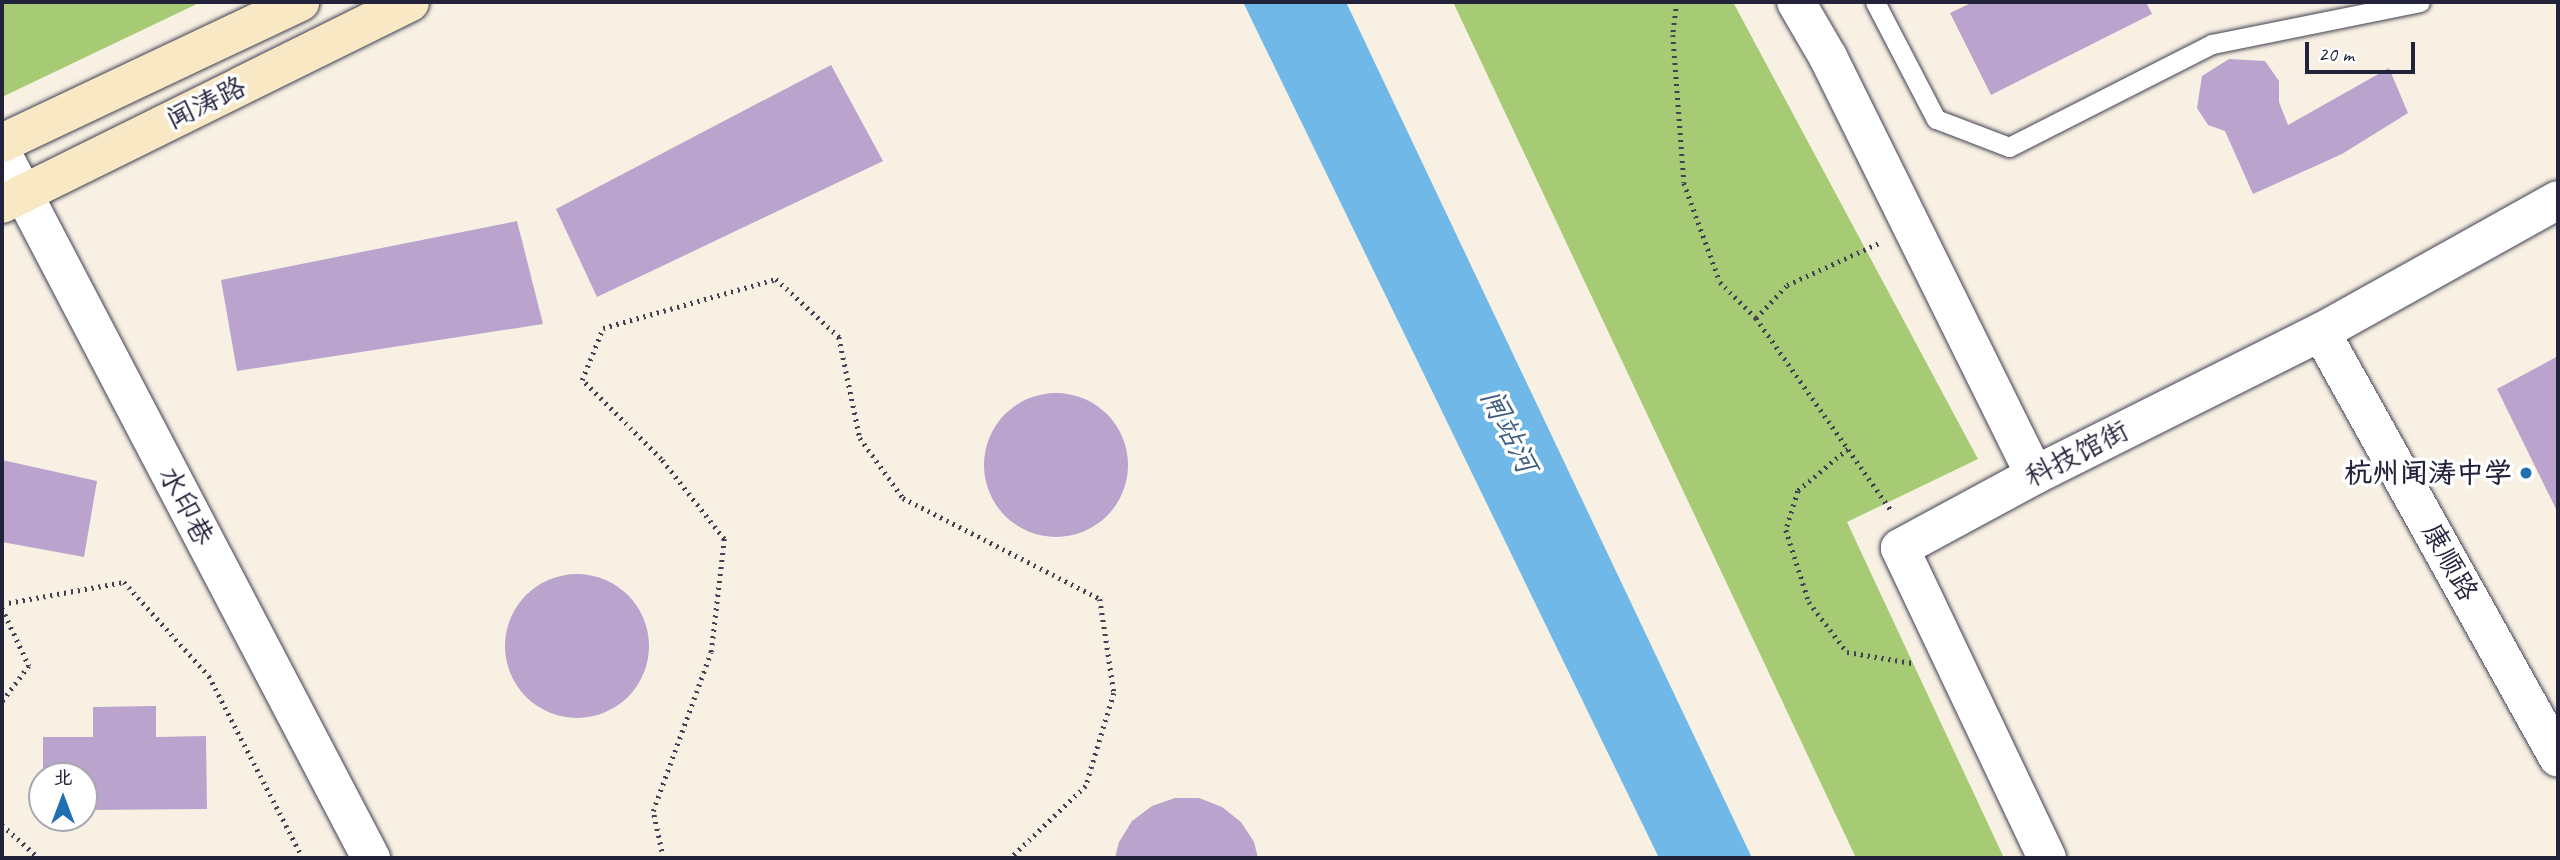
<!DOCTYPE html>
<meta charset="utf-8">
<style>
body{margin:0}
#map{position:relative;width:2560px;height:860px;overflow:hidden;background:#f8f1e3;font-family:Caveat,"LXGW WenKai TC",sans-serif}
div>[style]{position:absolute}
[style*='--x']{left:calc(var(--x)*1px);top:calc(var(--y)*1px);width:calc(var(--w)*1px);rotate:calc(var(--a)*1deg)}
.green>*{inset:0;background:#a7cb75}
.water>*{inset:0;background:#6fb8e7}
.building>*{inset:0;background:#baa3cc}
.round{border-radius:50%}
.path>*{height:4.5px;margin-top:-2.25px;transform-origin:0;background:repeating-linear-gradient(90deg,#424154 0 2px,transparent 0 7px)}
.roads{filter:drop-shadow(0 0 2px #424154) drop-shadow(0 0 2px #424154)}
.lane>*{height:19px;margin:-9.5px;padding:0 9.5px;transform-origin:9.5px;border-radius:9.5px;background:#fff}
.street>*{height:38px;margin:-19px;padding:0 19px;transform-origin:19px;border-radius:19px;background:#fff}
.secondary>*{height:38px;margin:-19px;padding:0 19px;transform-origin:19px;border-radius:19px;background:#f8e8c3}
.dots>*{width:19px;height:19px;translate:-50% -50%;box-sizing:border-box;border:4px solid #fff;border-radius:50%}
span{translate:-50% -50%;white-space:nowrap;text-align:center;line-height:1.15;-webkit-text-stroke:7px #fff;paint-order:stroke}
.street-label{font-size:28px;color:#22223b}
.poi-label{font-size:28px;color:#22223b;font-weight:700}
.right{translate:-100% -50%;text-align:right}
.water-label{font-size:30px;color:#415e80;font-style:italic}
.frame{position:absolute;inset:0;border:4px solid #22223b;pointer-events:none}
.north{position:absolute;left:28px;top:762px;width:70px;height:70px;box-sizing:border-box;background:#fff;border:2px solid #a7a7b1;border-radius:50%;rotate:0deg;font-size:19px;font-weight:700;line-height:28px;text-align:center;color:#22223b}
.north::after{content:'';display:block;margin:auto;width:24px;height:32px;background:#1f6fb2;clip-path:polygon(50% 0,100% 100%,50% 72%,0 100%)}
.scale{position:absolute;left:2305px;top:42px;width:110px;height:32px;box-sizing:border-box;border:4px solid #22223b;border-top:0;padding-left:9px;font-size:21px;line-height:24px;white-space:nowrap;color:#22223b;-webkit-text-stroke:5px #fff;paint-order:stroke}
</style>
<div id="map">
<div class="green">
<i style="clip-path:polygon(2px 2px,201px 2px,2px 97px)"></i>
<i style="clip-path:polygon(1453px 2px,1733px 2px,1978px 459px,1847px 522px,2004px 858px,1856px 858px)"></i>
</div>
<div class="water">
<i style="clip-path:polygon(1243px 2px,1346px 2px,1752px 858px,1659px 858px)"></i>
</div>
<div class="building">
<i style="clip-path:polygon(1973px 2px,2146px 2px,2152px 14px,1991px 95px,1950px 13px)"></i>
<i style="clip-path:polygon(2229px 59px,2265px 61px,2279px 81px,2279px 102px,2288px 125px,2389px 68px,2408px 113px,2342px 154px,2253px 194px,2225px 131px,2208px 125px,2197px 108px,2202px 76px)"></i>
<i style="clip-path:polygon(831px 65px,883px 161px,597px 297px,556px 209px)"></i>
<i style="clip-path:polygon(517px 221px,543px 324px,237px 371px,221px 280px)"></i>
<i style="clip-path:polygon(2558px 356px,2558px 513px,2497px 389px)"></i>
<i class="round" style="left:984px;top:393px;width:144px;height:144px"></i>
<i style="clip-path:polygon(2px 460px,97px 481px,84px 557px,2px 542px)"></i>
<i class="round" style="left:505px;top:574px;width:144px;height:144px"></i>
<i style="clip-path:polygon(156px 706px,156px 737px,206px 736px,207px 809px,84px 810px,84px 776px,43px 776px,43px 737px,93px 737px,93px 707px)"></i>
<i style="clip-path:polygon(1175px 798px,1199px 798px,1222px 807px,1241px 822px,1254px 842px,1258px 858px,1115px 858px,1119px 842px,1132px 821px,1152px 806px)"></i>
</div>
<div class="path">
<i style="--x:1677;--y:2;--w:33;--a:97"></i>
<i style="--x:1673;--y:35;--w:148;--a:85.7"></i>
<i style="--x:1684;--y:183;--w:105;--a:70"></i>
<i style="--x:1720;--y:282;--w:51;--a:45"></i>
<i style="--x:1756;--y:318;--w:235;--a:54.9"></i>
<i style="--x:1756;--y:318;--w:45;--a:-46.8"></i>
<i style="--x:1787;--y:285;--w:101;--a:-24.5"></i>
<i style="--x:1848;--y:449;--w:65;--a:140"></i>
<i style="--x:1798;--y:491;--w:41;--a:107.1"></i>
<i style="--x:1786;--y:530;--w:76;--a:72.3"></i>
<i style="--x:1809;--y:602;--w:63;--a:52.8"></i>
<i style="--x:1847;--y:652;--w:66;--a:9.6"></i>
<i style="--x:2;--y:604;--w:124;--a:-10.2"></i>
<i style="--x:124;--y:582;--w:127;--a:47.9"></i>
<i style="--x:209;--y:676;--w:205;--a:62.7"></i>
<i style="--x:2;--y:608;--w:64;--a:65"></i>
<i style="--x:29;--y:666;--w:45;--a:126.9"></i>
<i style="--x:2;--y:825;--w:50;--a:41.7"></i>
<i style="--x:663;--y:858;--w:48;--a:-102"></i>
<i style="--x:653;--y:811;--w:169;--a:-70"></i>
<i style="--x:711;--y:652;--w:114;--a:-83.4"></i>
<i style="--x:724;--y:539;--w:102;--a:-128.2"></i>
<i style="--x:661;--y:459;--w:112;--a:-135"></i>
<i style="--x:582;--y:380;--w:56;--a:-68"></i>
<i style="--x:603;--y:328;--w:180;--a:-15.8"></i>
<i style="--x:776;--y:279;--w:86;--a:42.6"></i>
<i style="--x:839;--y:337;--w:103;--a:78.3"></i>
<i style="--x:860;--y:438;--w:74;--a:54.4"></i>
<i style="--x:903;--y:498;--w:221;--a:27.1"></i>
<i style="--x:1100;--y:599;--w:95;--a:81.5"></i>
<i style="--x:1114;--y:693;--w:97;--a:106.8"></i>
<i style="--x:1086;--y:786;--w:104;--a:136.2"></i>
</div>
<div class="roads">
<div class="lane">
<i style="--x:1875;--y:2;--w:132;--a:62.5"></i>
<i style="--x:1936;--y:119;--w:78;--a:21"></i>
<i style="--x:2009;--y:147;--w:228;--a:-26.9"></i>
<i style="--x:2212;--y:44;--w:212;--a:-11.4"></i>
</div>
<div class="street">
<i style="--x:1796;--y:2;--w:64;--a:59.8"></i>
<i style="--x:1828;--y:57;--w:466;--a:63.7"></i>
<i style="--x:2;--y:153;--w:796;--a:62.37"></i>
<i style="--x:2321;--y:332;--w:487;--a:60.9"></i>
<i style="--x:2047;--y:858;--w:343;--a:-115.4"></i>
<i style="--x:1900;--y:548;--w:153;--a:-28.4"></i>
<i style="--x:2035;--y:475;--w:320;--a:-26.6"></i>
<i style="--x:2321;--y:332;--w:271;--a:-29.1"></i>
</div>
<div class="secondary">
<i style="--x:2;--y:143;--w:330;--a:-25.3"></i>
<i style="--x:2;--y:204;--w:455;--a:-26.3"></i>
</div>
</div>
<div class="dots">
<i style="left:2526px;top:473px;background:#1f6fb2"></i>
</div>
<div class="street-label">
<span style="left:206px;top:103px;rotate:-26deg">闻涛路</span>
<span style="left:2077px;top:454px;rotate:-27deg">科技馆街</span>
<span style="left:186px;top:506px;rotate:62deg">水印巷</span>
<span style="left:2450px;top:562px;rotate:61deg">康顺路</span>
</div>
<div class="poi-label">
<span class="right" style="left:2512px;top:473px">杭州闻涛中学</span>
</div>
<div class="water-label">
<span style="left:1509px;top:431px;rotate:63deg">闸站河</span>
</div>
<div class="frame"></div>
<div class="north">北</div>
<div class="scale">20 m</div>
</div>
